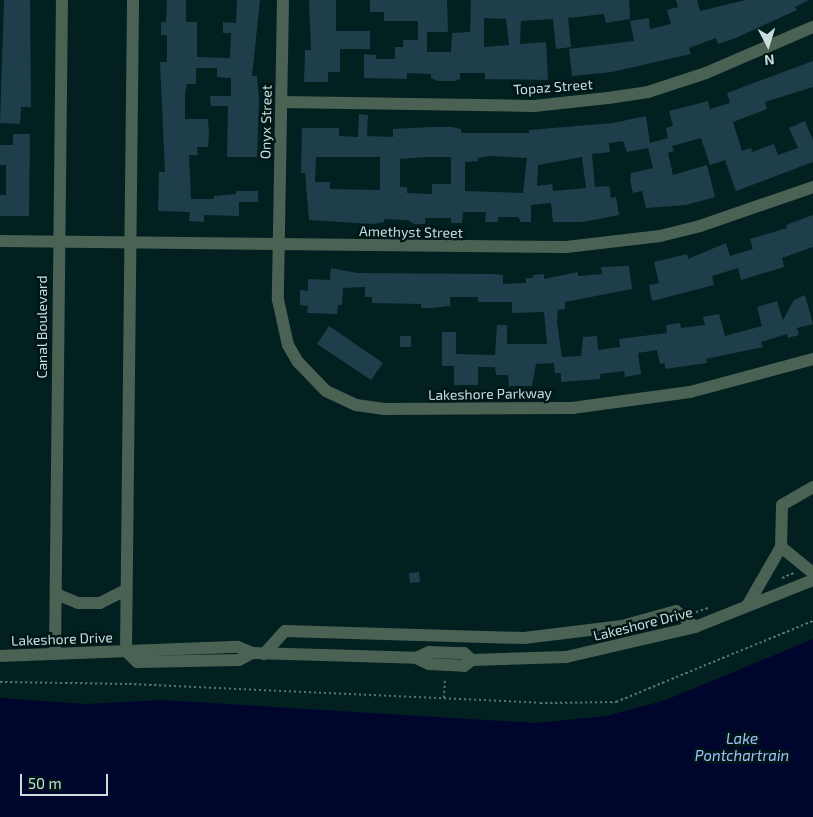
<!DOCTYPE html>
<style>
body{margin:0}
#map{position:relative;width:813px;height:817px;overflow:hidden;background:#022020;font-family:"Exo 2",sans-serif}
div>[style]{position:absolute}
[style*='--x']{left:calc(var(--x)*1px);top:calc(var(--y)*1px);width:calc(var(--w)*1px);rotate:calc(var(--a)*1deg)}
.water>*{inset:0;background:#00052d}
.building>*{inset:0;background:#1e3e4c}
.path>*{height:2px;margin-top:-1px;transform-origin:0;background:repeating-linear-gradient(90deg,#597373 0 2.5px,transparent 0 5px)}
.minor>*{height:12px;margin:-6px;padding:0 6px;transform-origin:6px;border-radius:6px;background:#4a6254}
span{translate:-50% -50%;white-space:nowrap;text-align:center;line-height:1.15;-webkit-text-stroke:5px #001717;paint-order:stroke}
.street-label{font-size:14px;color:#c9dddd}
.water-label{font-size:15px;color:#a1c0fb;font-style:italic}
.north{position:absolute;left:743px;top:20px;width:50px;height:50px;-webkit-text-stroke:4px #001717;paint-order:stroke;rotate:175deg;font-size:14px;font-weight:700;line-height:20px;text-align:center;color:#c9dddd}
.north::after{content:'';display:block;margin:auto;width:18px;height:22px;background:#c9dddd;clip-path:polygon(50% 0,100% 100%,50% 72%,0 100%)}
.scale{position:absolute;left:20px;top:774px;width:88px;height:22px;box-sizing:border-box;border:2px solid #c9dddd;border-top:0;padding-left:6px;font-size:15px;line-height:18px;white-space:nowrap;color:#c9dddd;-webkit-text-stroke:4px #001717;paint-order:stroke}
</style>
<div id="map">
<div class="water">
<i style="clip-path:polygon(813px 639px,813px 817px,0 817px,0 698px,85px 704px,161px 700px,536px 723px,606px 716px,666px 700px)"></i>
</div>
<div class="building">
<i style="clip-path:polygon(4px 0,30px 0,31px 107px,21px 107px,20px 124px,0 123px)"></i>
<i style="clip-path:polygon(167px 0,186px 0,186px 22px,197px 22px,197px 57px,230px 58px,231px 33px,223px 33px,223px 22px,236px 23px,237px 0,260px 0,252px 76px,257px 76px,259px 102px,257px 157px,227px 157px,228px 106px,211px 106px,210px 96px,231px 96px,231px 78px,217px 77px,217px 68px,196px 68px,196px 84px,187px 84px,185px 93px,185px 119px,208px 119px,209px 132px,208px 147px,197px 147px,198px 155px,189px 155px,191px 199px,214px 199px,214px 196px,236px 194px,236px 191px,258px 191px,258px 202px,239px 202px,239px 216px,204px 215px,204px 222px,189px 221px,190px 212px,158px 211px,159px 172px,165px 172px,160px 62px,167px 62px,167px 35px,161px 35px,161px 22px,166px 22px)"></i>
<i style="clip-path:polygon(309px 0,336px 0,336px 31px,370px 31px,370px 49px,340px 49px,340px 72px,328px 72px,328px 82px,304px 82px,305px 50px,311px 50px)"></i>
<i style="clip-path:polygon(evenodd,370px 0,447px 0,448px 32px,427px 32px,427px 52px,451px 52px,452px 33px,470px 32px,471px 0,629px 0,630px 19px,606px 23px,604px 14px,568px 18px,571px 47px,556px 49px,553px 19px,521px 21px,520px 44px,546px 42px,548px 80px,485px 79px,485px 73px,460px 73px,460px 79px,455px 81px,438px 81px,431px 78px,431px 74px,407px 73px,407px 79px,364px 78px,364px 54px,376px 55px,376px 59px,395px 59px,395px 47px,403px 47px,403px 40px,418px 40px,418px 21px,384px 21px,384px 12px,370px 12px,370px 0,484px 18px,506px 19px,509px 45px,484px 47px,484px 18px)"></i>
<i style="clip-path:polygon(676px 0,697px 0,700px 11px,746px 0,809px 0,795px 7px,797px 10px,733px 39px,718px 44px,716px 38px,689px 48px,691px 54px,612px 72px,572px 76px,569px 49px,634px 41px,630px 21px,649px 18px,650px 29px,671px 24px,667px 10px,678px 7px)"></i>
<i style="clip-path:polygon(evenodd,813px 61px,813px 87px,765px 102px,767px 109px,733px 122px,742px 151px,751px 148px,752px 152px,774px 144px,778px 155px,798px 148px,789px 128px,805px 121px,813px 140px,813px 162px,736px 191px,725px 160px,710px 165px,701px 138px,672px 146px,674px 151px,668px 153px,673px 175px,707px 165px,715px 197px,686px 205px,646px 208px,642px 191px,633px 193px,630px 180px,631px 173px,653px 168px,648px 148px,627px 152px,623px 141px,609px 143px,610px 152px,592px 154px,595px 187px,609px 186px,611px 198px,616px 197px,619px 215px,583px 222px,553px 222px,551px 203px,531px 205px,531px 222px,521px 222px,518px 217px,498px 217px,498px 222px,485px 222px,486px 212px,463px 212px,462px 223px,451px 223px,451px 218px,425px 218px,425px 224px,414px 224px,408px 220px,384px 219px,384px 222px,372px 224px,309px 220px,305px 173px,301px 173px,302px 128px,339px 128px,339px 136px,358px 137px,359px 114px,368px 115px,367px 136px,393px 137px,393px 129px,430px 127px,452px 127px,461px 129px,461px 133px,529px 133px,529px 130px,613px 123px,646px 116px,650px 143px,668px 138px,666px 128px,673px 126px,669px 111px,708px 101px,710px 109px,730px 103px,727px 93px,813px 61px,490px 156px,527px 158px,523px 193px,465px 191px,465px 162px,478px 161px,478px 158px,490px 156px,813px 61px,316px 157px,380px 157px,380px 190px,330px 189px,330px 182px,315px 182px,316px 157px,813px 61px,427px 157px,451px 157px,451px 184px,432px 184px,432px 194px,407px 193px,407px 187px,400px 187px,400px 159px,427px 157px,813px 61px,582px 157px,586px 188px,553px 191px,552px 184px,537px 186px,538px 165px,582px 157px)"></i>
<i style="clip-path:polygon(13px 134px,30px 134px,29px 216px,0 216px,0 195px,6px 195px,6px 165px,0 165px,0 145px,13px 145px)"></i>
<i style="clip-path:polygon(813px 215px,813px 247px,782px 258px,784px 267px,741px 280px,738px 268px,712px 276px,714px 285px,652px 301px,649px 285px,659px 283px,654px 262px,687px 254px,688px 259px,726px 243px,730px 256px,753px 249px,750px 239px,787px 228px,786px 225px)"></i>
<i style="clip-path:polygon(626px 266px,629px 266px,632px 289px,565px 302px,565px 309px,558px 310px,557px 322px,562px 357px,581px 356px,583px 337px,597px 336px,598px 350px,620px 347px,619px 339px,667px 333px,666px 325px,680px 323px,681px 328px,705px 325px,703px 317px,719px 314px,725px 336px,762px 326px,757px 307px,777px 301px,783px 320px,794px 300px,805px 295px,813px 324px,797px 328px,799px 335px,788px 338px,787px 334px,761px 342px,763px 347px,706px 359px,707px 363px,665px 369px,665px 363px,660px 364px,657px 350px,638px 353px,641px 374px,625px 377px,624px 371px,600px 374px,600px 379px,561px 382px,561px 373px,555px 373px,554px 363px,536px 364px,532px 386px,509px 386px,508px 375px,496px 375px,495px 367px,478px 367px,478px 385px,454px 385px,454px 366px,442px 366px,442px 332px,456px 332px,456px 354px,495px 355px,497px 325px,507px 325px,507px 344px,547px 344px,544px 312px,512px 313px,512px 302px,478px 302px,478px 297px,450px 297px,450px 306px,433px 308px,421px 308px,421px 304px,372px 303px,372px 297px,365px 297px,365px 287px,343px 288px,342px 305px,338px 305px,337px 314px,307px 313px,308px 306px,300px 305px,300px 290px,308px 291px,308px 279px,330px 280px,331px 268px,357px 273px,494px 274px,503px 275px,503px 284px,526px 283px,526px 278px,533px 278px,533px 275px,544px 274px,544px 279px,578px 272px,578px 276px,602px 274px,601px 267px)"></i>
<i style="clip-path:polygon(329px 326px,383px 363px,371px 380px,317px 344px)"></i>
<i style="clip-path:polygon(400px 336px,411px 336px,411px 347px,400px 347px)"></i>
<i style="clip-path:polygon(419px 572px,420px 582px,410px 583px,409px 573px)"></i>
</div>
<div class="path">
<i style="--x:782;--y:578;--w:13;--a:-23"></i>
<i style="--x:696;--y:612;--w:13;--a:-18"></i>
<i style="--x:0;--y:682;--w:129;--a:0.9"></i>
<i style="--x:129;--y:684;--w:411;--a:2.6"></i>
<i style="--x:540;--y:703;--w:76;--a:-0.8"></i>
<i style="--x:616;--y:702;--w:213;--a:-22.4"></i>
<i style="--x:444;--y:698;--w:18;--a:-87"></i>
</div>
<div class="minor">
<i style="--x:283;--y:0;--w:300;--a:91"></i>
<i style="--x:278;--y:300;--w:46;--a:77.5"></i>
<i style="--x:288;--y:345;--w:20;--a:60"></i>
<i style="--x:298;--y:362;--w:40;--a:46"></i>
<i style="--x:326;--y:391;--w:33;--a:25"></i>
<i style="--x:356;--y:405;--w:27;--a:8"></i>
<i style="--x:383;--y:409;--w:189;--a:-0.3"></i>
<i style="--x:572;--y:408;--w:119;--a:-7.7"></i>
<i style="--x:690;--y:392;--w:127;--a:-15"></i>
<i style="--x:282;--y:102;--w:252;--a:0.9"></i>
<i style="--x:534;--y:106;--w:74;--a:-6.2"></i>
<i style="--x:608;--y:98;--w:40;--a:-8.5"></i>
<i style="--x:648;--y:92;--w:61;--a:-18.1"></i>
<i style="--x:706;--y:73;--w:116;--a:-23.3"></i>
<i style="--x:0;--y:241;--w:566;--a:0.61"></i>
<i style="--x:566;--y:247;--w:95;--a:-6.7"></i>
<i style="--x:660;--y:236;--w:41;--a:-14"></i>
<i style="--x:700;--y:226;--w:120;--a:-19"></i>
<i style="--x:781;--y:547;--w:41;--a:39.1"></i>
<i style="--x:56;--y:594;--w:24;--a:22"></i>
<i style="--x:78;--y:603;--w:22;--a:0"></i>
<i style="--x:100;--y:603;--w:29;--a:-27"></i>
<i style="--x:747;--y:606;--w:68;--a:-60"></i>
<i style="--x:781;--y:547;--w:42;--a:-88.6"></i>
<i style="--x:782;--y:505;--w:36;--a:-30"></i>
<i style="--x:126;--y:651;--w:651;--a:-89.38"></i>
<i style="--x:126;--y:651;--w:16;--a:45"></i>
<i style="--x:137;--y:662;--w:102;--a:-1.1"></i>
<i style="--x:239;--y:660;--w:15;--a:-28"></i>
<i style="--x:55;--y:654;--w:654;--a:-89.39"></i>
<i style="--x:264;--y:654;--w:31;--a:-48"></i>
<i style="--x:285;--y:631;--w:239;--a:1.7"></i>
<i style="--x:524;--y:638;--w:99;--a:-7"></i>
<i style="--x:622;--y:626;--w:56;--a:-15.5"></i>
<i style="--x:676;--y:611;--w:25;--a:40"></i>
<i style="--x:0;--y:656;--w:238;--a:-2.2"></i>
<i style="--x:238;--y:647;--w:15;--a:23"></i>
<i style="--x:252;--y:653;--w:164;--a:1.7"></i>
<i style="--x:416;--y:658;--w:14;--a:25"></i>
<i style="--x:429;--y:664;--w:35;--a:3"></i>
<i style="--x:464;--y:666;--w:10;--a:-37"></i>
<i style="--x:472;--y:660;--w:94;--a:-1.8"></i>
<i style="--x:566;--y:657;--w:132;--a:-13.1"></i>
<i style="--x:695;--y:627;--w:127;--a:-21.7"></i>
<i style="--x:416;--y:658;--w:14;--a:-25"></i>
<i style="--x:429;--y:652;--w:35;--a:2"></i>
<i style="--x:464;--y:653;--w:11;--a:41"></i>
</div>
<div class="street-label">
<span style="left:553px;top:87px;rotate:-4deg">Topaz Street</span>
<span style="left:266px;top:122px;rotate:-89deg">Onyx Street</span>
<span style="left:411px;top:232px;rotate:1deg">Amethyst Street</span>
<span style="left:42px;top:327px;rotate:-90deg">Canal Boulevard</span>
<span style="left:490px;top:394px;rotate:-1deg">Lakeshore Parkway</span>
<span style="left:643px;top:624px;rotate:-14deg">Lakeshore Drive</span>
<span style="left:62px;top:639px;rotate:-2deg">Lakeshore Drive</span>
</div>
<div class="water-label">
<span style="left:742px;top:747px">Lake<br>Pontchartrain</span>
</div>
<div class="north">N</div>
<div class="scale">50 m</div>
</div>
